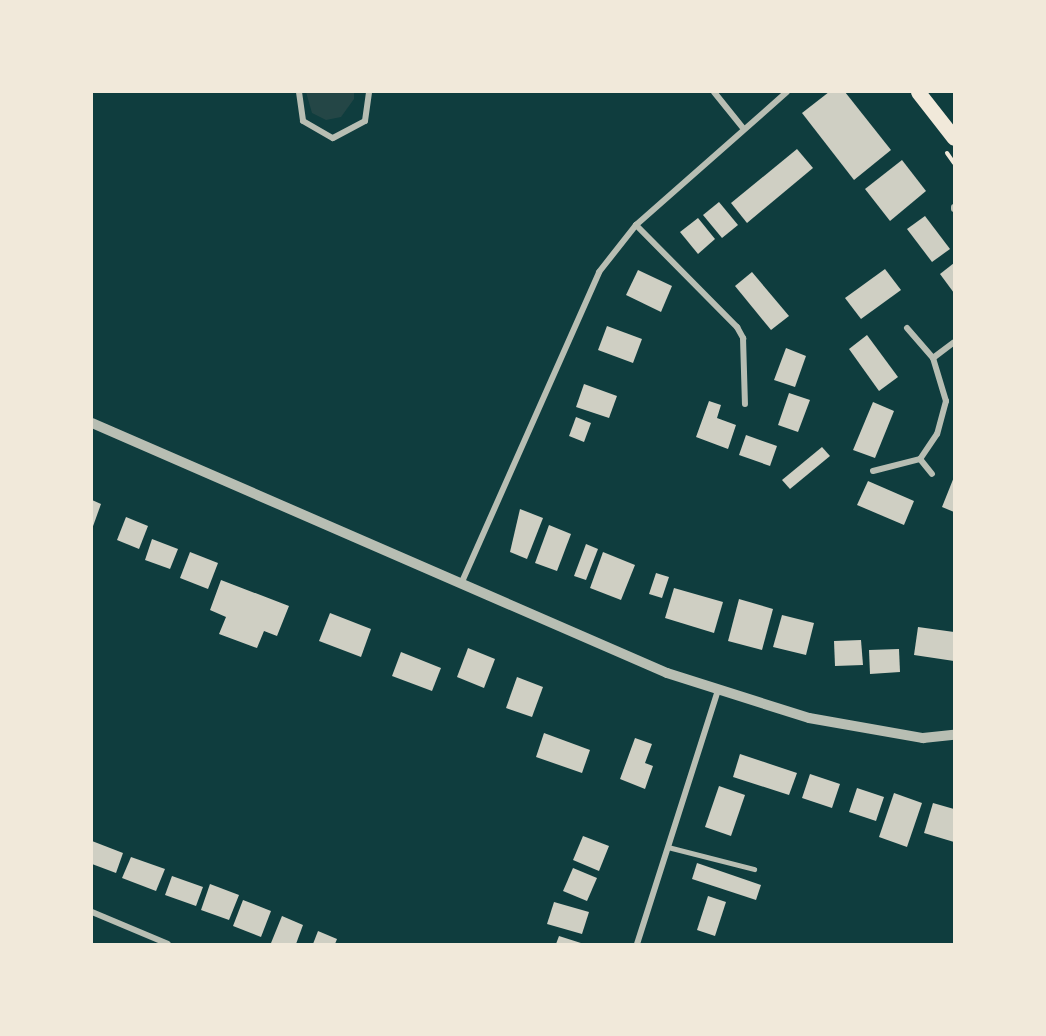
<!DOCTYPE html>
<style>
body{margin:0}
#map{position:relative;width:1046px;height:1036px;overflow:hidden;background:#0f3d3e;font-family:Helvetica,sans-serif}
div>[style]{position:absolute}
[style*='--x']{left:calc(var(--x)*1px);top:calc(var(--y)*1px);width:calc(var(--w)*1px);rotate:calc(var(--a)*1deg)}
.green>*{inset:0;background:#244646}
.building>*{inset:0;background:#cfcfc3}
.path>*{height:4px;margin:-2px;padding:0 2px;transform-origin:2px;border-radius:2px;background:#f1e9da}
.service>*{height:4.5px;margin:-2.25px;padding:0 2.25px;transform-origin:2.25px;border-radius:2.25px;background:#b8beb3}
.minor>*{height:6px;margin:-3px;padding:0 3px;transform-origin:3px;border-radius:3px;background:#b8beb3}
.tertiary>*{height:10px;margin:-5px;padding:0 5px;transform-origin:5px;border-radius:5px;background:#b8beb3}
.primary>*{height:15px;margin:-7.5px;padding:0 7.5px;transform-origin:7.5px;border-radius:7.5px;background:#f1e9da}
span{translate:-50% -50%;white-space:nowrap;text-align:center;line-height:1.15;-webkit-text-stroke:5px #f1e9da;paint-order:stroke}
.frame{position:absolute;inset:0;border:93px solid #f1e9da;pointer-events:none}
</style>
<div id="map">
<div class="green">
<i style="clip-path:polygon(306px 92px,354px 92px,354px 99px,341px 117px,326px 120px,312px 113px)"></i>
</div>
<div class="building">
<i style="clip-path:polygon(829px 92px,845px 92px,891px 150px,854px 180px,802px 113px)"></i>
<i style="clip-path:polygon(797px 149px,813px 168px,747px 223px,731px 203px)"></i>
<i style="clip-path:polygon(902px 160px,926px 191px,890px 221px,865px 189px)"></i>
<i style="clip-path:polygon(719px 202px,738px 225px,722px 238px,703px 215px)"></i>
<i style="clip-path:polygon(925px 216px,950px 249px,932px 262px,907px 229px)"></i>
<i style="clip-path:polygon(698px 218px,715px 239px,698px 254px,680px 232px)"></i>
<i style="clip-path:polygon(954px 263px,954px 293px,940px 274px)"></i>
<i style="clip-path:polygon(885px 269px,901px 290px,861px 319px,845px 298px)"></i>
<i style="clip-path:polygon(638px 270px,672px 286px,661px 312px,626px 295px)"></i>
<i style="clip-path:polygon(752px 272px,789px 316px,771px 330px,735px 286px)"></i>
<i style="clip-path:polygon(607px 326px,642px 339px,633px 363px,598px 350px)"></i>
<i style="clip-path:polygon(867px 335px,898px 377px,879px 391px,849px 349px)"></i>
<i style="clip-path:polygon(786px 348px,806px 356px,795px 387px,774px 380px)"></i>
<i style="clip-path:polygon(584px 384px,617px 396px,609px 418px,576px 407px)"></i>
<i style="clip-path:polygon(789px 393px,810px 400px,798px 432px,778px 425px)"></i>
<i style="clip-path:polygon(709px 401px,721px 405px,717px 418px,736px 425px,728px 449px,696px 437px)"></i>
<i style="clip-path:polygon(873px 402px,894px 411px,875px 458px,853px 450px)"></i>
<i style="clip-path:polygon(576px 417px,591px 423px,584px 442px,569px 436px)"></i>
<i style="clip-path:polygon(746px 435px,777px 446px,770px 466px,739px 455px)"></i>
<i style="clip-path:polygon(822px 447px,830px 456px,790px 489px,782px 480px)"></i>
<i style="clip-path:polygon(954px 477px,954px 512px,942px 507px)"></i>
<i style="clip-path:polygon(868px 481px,914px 501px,904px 525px,857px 505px)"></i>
<i style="clip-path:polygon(92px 500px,101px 504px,92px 529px)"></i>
<i style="clip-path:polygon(520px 509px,543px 518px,527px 559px,510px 552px)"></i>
<i style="clip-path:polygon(126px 517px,148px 526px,139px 549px,117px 540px)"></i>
<i style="clip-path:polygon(549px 525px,571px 534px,557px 571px,535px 563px)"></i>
<i style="clip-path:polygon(152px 539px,178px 549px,170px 569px,145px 560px)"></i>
<i style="clip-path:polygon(586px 544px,598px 549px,586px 580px,574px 576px)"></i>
<i style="clip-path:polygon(190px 552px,218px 563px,208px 589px,180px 578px)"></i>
<i style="clip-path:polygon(603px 552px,635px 565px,621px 600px,590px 588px)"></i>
<i style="clip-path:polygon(656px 573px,669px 577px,662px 598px,649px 594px)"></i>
<i style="clip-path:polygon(221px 580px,289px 606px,277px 636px,264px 631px,257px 648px,219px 634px,226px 617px,210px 610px)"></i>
<i style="clip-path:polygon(674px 588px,723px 602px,714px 633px,665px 618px)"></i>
<i style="clip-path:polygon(739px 599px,773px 609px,762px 650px,728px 641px)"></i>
<i style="clip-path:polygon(330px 613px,371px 629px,361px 657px,319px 641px)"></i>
<i style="clip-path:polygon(782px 615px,814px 623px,806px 655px,773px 647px)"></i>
<i style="clip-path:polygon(918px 627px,954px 632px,954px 661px,914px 655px)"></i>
<i style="clip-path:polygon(861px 640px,863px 665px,835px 666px,834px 641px)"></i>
<i style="clip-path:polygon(468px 648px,495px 659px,484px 688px,457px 677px)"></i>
<i style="clip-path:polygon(899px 649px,900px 672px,870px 674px,869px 650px)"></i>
<i style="clip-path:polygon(401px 652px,441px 668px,432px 691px,392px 676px)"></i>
<i style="clip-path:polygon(517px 677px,543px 687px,532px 717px,506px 708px)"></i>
<i style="clip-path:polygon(544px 733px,590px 750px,582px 773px,536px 757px)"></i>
<i style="clip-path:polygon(635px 738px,652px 744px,645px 763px,653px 766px,645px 789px,620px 779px)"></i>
<i style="clip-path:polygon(740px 754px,797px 773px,789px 795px,733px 777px)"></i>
<i style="clip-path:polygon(810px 774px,840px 784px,832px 808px,802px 798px)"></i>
<i style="clip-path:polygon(719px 786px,745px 795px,731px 836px,705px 827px)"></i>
<i style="clip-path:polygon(857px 788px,884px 797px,876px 821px,849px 812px)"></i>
<i style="clip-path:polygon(894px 793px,922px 803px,907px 847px,879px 837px)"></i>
<i style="clip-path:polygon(933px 803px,954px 809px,954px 842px,924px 833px)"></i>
<i style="clip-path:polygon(583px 836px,609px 846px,599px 871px,573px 860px)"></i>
<i style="clip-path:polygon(92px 841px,123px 853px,116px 873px,92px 864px)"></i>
<i style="clip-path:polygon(131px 857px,165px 869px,156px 891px,122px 878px)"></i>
<i style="clip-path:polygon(697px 863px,761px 885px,756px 900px,692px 879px)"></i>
<i style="clip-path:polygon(573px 868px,597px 878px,587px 901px,563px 891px)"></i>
<i style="clip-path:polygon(172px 876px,203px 887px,196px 906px,165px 895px)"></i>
<i style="clip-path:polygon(210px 884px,239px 895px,229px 920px,201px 910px)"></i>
<i style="clip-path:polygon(708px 896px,726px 902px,715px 936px,697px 930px)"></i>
<i style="clip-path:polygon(243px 900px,271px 911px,261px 937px,233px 926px)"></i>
<i style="clip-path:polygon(554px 902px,589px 912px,582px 934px,547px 924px)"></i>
<i style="clip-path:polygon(282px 916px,303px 925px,296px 944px,271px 943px)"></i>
<i style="clip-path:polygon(318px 931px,337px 939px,335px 944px,313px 944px)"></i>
<i style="clip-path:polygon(559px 936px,584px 944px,556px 944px)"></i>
</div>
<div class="path">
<i style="--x:947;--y:153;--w:12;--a:55"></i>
</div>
<div class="service">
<i style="--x:668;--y:847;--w:89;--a:14.3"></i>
</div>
<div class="minor">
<i style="--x:299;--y:92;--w:29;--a:82"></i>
<i style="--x:303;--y:121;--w:34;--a:30"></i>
<i style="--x:333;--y:138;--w:36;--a:-28"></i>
<i style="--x:365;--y:121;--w:29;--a:-82"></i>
<i style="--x:714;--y:92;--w:46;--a:51.1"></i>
<i style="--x:954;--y:207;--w:2;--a:90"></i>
<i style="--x:636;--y:225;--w:144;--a:45.3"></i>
<i style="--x:737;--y:327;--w:13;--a:61"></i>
<i style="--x:743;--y:338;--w:66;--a:88.3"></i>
<i style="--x:907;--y:328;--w:40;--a:49"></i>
<i style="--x:933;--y:358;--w:45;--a:73.2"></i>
<i style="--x:946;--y:401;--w:34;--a:105"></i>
<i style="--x:937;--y:434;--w:30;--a:124"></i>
<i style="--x:933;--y:358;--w:26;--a:-37"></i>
<i style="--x:873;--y:471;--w:49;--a:-14.3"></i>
<i style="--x:920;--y:459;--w:19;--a:51"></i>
<i style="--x:461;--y:584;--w:341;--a:-66.1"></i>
<i style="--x:599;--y:272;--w:60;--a:-51.8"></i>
<i style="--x:636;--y:225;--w:201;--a:-41.4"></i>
<i style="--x:92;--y:912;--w:82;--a:22.8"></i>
<i style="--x:637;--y:944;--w:267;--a:-72.3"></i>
</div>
<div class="tertiary">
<i style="--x:92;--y:423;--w:627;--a:23.5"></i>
<i style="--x:667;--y:673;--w:149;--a:17.6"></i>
<i style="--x:809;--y:718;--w:116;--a:10"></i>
<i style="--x:923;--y:738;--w:31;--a:-6"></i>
</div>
<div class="primary">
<i style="--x:918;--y:92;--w:58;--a:52"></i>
</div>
<div class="frame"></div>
</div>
